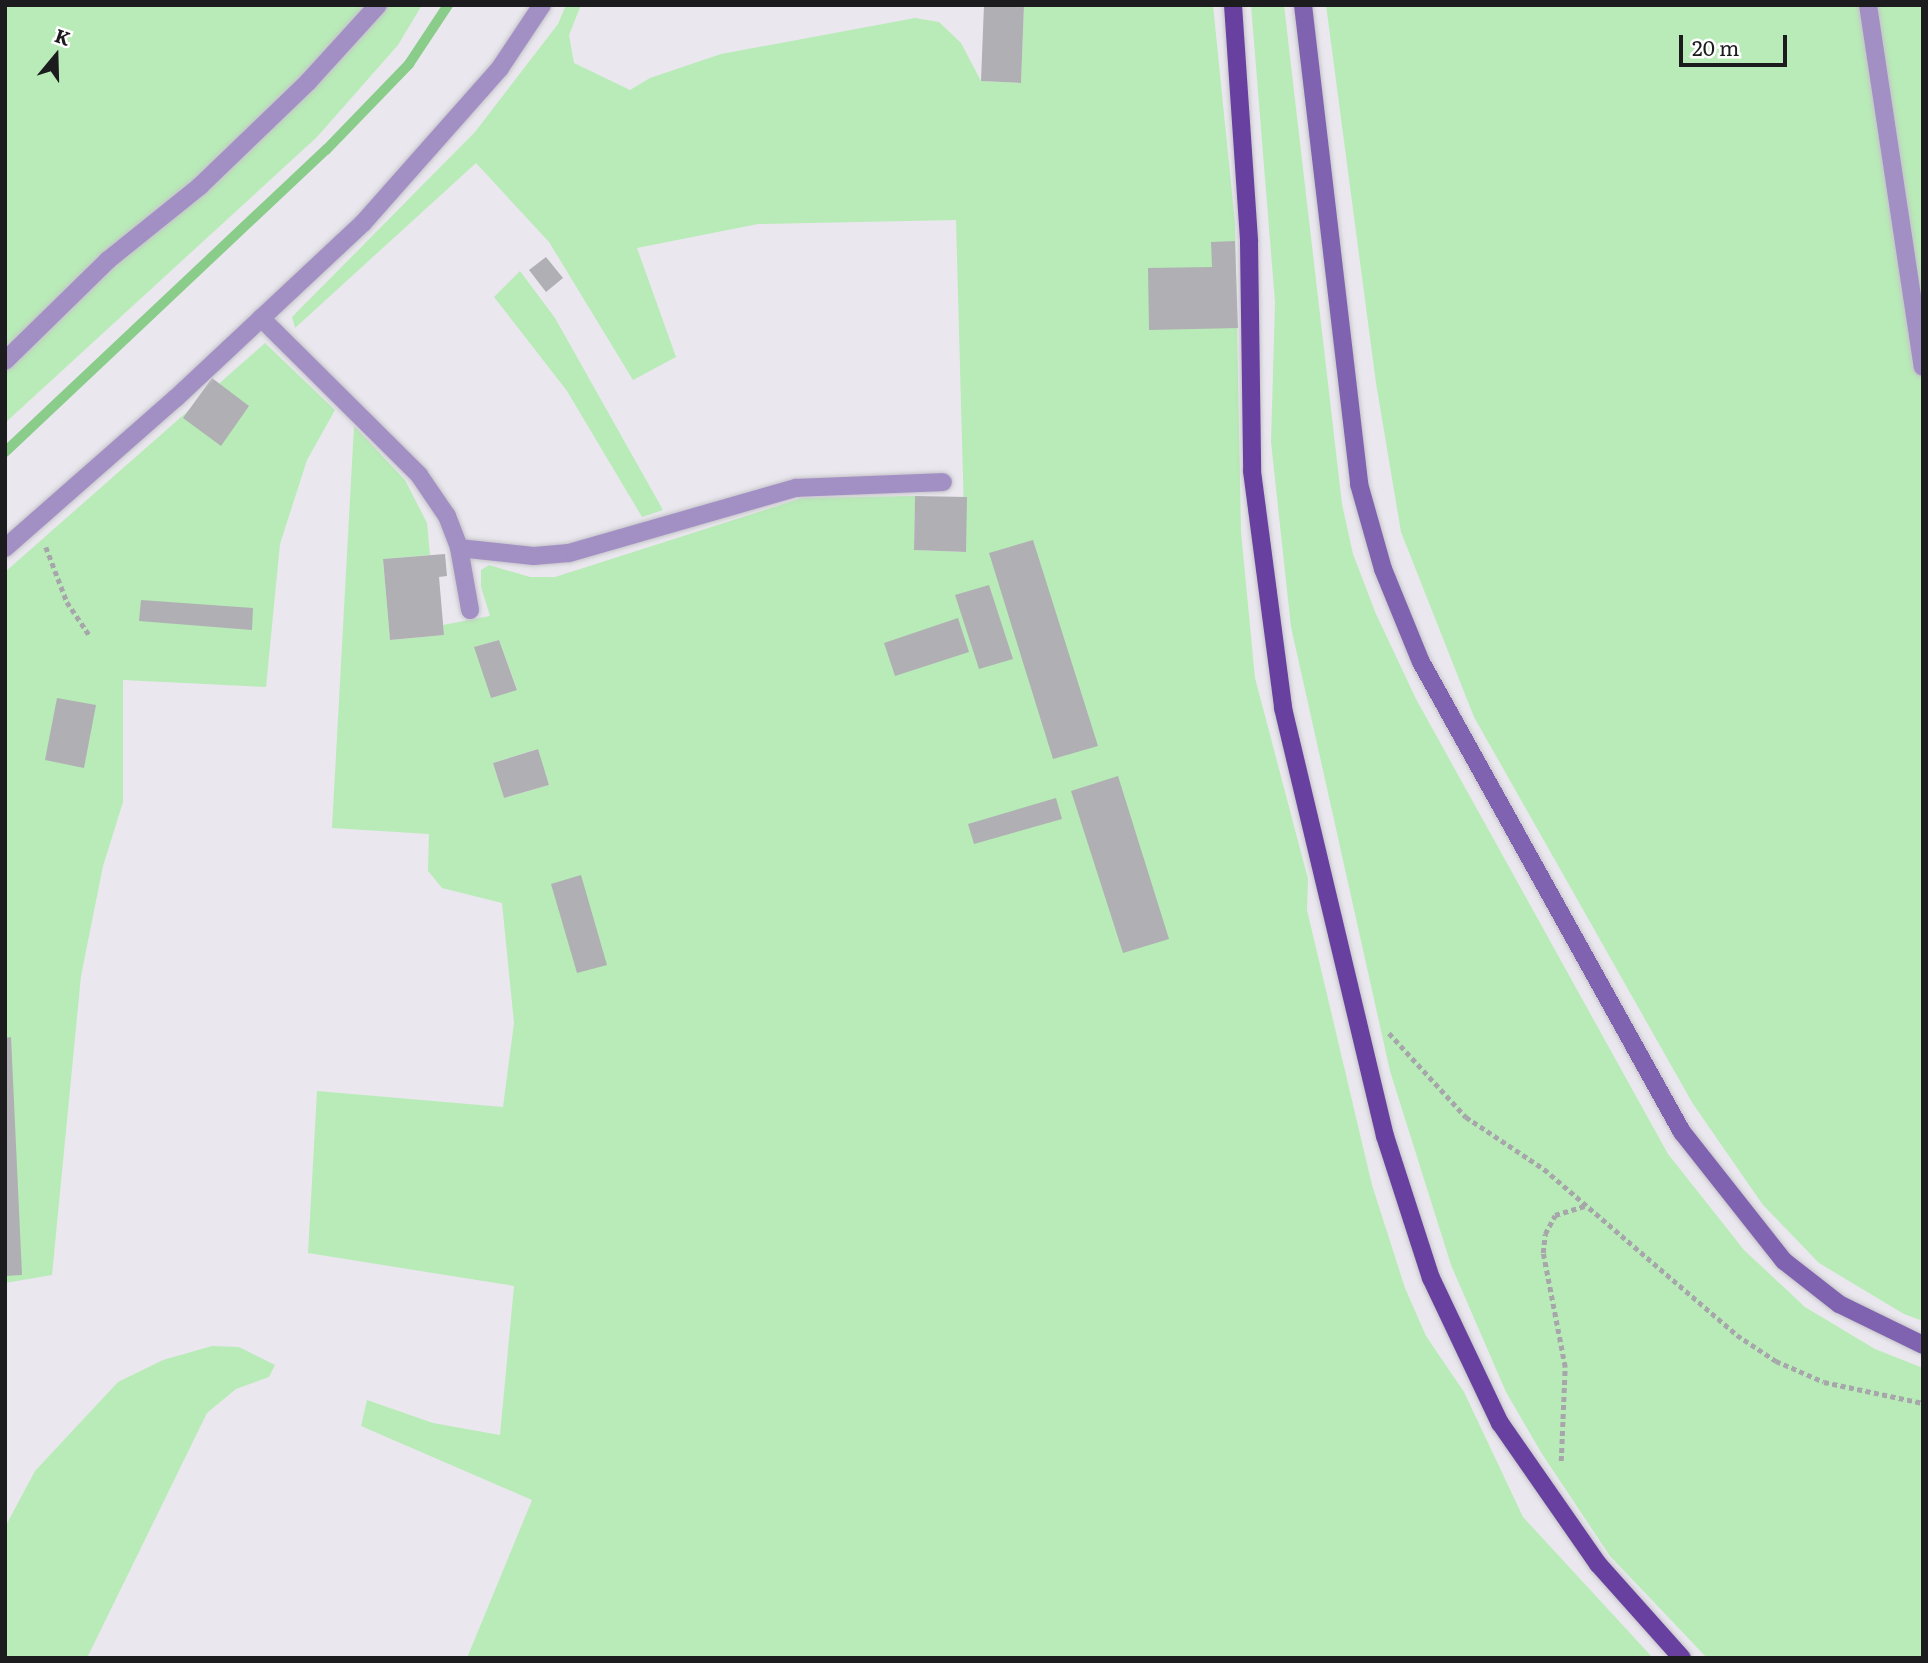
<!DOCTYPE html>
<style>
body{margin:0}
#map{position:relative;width:1928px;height:1663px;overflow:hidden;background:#eae8ee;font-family:Literata,serif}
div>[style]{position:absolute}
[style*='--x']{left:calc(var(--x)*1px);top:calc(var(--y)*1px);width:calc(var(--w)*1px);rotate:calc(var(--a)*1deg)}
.green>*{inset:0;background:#b8ebb7}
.stream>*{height:10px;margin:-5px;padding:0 5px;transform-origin:5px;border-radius:5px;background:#8acc8a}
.building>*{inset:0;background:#b0afb4}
.path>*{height:4.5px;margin-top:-2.25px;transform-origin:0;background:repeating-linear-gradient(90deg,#a7a6ab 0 5px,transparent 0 8.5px)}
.roads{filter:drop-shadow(0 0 2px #c5c3c9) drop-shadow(0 0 2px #c5c3c9)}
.lane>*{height:18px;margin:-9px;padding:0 9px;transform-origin:9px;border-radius:9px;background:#a290c5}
.street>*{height:18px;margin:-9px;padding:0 9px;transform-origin:9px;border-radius:9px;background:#a290c5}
.secondary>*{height:18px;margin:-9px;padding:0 9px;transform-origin:9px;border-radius:9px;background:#8063b0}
.primary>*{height:18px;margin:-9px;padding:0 9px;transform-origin:9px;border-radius:9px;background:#6841a0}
span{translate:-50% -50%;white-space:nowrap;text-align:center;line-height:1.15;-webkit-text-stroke:7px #fff;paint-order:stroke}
.frame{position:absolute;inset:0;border:7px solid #1c1c1e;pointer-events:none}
.north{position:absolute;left:21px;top:21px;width:70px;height:70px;-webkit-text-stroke:5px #fff;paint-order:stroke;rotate:19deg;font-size:19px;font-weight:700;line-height:28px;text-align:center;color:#1c1c1e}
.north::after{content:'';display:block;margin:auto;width:24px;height:32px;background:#1c1c1e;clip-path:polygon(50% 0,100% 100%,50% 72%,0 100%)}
.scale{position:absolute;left:1679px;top:35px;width:108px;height:32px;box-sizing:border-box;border:4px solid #1c1c1e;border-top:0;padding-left:9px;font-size:21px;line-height:24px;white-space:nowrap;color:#1c1c1e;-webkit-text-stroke:5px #fff;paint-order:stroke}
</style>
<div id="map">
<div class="green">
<i style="clip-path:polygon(5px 5px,422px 5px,398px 45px,317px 137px,5px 423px)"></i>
<i style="clip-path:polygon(evenodd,566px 5px,581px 5px,569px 35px,574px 63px,630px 90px,650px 78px,721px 54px,915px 18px,939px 22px,961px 43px,981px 81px,1021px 83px,1024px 5px,1213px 5px,1235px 223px,1241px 532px,1255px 678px,1308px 879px,1307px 910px,1372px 1185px,1405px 1288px,1426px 1336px,1464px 1392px,1523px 1517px,1653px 1658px,467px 1658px,532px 1500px,361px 1426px,367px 1400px,433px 1423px,500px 1435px,514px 1286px,308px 1253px,317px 1091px,503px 1107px,514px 1023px,502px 903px,442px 888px,428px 871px,429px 834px,332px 828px,354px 426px,405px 480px,427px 523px,430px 555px,383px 559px,390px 640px,444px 635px,443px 625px,490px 616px,481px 587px,481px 570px,489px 565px,530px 577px,555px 577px,802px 498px,915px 496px,914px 550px,965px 552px,956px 220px,758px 224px,637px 248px,676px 357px,633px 380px,549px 242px,476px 163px,295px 328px,292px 317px,475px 132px,558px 24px,566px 5px,499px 640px,517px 689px,491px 698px,475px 647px,499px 640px,566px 5px,537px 749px,549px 785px,504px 798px,493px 763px,537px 749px)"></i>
<i style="clip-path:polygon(1251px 5px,1284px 5px,1342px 504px,1353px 554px,1376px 614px,1416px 699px,1668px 1154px,1744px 1250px,1805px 1307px,1875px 1349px,1923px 1368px,1923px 1658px,1707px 1658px,1610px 1556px,1542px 1454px,1506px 1392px,1451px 1265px,1390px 1071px,1291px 627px,1271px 442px,1275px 302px)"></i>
<i style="clip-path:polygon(1326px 5px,1923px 5px,1923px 1321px,1904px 1314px,1819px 1263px,1763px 1205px,1693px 1104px,1474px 717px,1401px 532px,1376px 383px)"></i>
<i style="clip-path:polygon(520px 271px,555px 318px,663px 510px,642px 517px,567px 391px,494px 297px)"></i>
<i style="clip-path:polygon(265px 343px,335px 410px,307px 460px,280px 544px,266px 687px,123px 680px,123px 802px,103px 866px,81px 976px,52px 1275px,5px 1283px,5px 572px)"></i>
<i style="clip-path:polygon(212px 1346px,239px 1347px,275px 1365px,269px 1377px,236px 1389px,207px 1413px,87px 1658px,5px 1658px,5px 1527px,35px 1471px,118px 1382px,163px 1360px)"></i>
</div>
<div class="stream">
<i style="--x:5;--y:452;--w:441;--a:-43.3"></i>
<i style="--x:326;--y:150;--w:120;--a:-46"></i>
<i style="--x:409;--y:64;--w:71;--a:-56.5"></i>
</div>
<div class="building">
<i style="clip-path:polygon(984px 5px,1024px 5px,1021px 83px,981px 81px)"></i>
<i style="clip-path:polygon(1235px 241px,1238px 328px,1149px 330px,1148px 268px,1212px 267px,1211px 242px)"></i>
<i style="clip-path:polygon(546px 257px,563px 278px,546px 292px,529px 270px)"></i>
<i style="clip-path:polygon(212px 378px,249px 406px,221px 446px,183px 418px)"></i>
<i style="clip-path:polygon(915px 496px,967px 497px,966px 552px,914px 550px)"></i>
<i style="clip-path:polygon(1033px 540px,1098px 746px,1053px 759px,989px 553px)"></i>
<i style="clip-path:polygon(445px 554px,447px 576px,439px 577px,444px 635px,390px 640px,383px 559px)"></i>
<i style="clip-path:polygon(989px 585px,1013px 659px,979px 669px,955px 595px)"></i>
<i style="clip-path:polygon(141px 600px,253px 608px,252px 630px,139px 621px)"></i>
<i style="clip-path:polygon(958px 618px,969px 652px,895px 676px,884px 643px)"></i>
<i style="clip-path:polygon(499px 640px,517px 690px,491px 698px,474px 647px)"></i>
<i style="clip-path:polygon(57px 698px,96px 705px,84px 768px,45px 760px)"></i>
<i style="clip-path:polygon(538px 749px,549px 785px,504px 798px,493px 763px)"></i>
<i style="clip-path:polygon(1118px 776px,1169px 939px,1123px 953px,1071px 791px)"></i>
<i style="clip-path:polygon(1056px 798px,1062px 819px,974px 844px,968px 824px)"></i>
<i style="clip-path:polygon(581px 875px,607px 965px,577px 973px,551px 884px)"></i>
<i style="clip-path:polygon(11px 1037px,22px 1275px,5px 1276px,5px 1038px)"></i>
</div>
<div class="path">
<i style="--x:46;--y:547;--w:59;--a:69.1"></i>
<i style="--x:67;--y:602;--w:41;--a:55.9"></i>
<i style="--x:1389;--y:1033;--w:114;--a:47.5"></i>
<i style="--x:1466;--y:1117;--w:94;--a:33.7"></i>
<i style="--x:1544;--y:1169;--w:255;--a:40.7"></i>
<i style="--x:1737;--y:1335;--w:47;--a:33.7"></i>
<i style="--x:1776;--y:1361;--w:52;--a:23.6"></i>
<i style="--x:1824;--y:1382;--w:101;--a:12"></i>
<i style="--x:1561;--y:1461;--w:94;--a:-87.6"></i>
<i style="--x:1565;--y:1367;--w:116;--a:-100.9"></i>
<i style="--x:1543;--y:1253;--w:19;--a:-84"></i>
<i style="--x:1545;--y:1234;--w:21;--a:-62"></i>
<i style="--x:1555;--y:1215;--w:34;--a:-17"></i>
</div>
<div class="roads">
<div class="lane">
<i style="--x:261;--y:318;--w:223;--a:44.8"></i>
<i style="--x:419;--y:475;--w:50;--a:55.7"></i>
<i style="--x:447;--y:516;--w:34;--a:69"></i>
<i style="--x:459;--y:548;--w:63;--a:79.9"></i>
<i style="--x:459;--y:548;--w:75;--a:6.1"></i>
<i style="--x:534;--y:556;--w:35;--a:-5"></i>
<i style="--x:569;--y:553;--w:236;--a:-16"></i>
<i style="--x:796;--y:488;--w:147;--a:-2.3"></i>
</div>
<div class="street">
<i style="--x:1868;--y:5;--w:366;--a:81.4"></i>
<i style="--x:5;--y:361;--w:144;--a:-44.4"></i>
<i style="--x:108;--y:260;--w:118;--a:-38.8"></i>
<i style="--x:200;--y:186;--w:150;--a:-43.9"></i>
<i style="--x:308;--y:82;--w:104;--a:-47.7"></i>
<i style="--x:5;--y:548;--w:227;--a:-41.3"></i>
<i style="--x:176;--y:398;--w:256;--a:-43.1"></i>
<i style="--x:363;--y:223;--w:207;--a:-48.5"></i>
<i style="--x:500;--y:68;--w:76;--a:-56.3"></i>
</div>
<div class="secondary">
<i style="--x:1303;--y:5;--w:482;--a:83.3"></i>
<i style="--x:1359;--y:484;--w:88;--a:74.2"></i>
<i style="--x:1383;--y:569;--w:100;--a:67.8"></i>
<i style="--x:1421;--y:662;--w:538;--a:60.96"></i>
<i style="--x:1682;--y:1132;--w:164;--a:51.7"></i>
<i style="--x:1784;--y:1261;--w:70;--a:38"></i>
<i style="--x:1839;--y:1304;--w:93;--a:26"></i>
</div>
<div class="primary">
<i style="--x:1233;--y:5;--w:238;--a:86.1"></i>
<i style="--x:1249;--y:242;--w:229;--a:89.2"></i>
<i style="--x:1252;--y:471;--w:239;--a:82.5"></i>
<i style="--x:1283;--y:708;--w:440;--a:76.6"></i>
<i style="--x:1385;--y:1136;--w:149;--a:72.1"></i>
<i style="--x:1431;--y:1278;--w:161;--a:64.6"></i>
<i style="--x:1500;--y:1423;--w:172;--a:55.2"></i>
<i style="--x:1598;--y:1564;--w:126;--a:48.2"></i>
</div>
</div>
<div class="frame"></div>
<div class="north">K</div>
<div class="scale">20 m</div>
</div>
